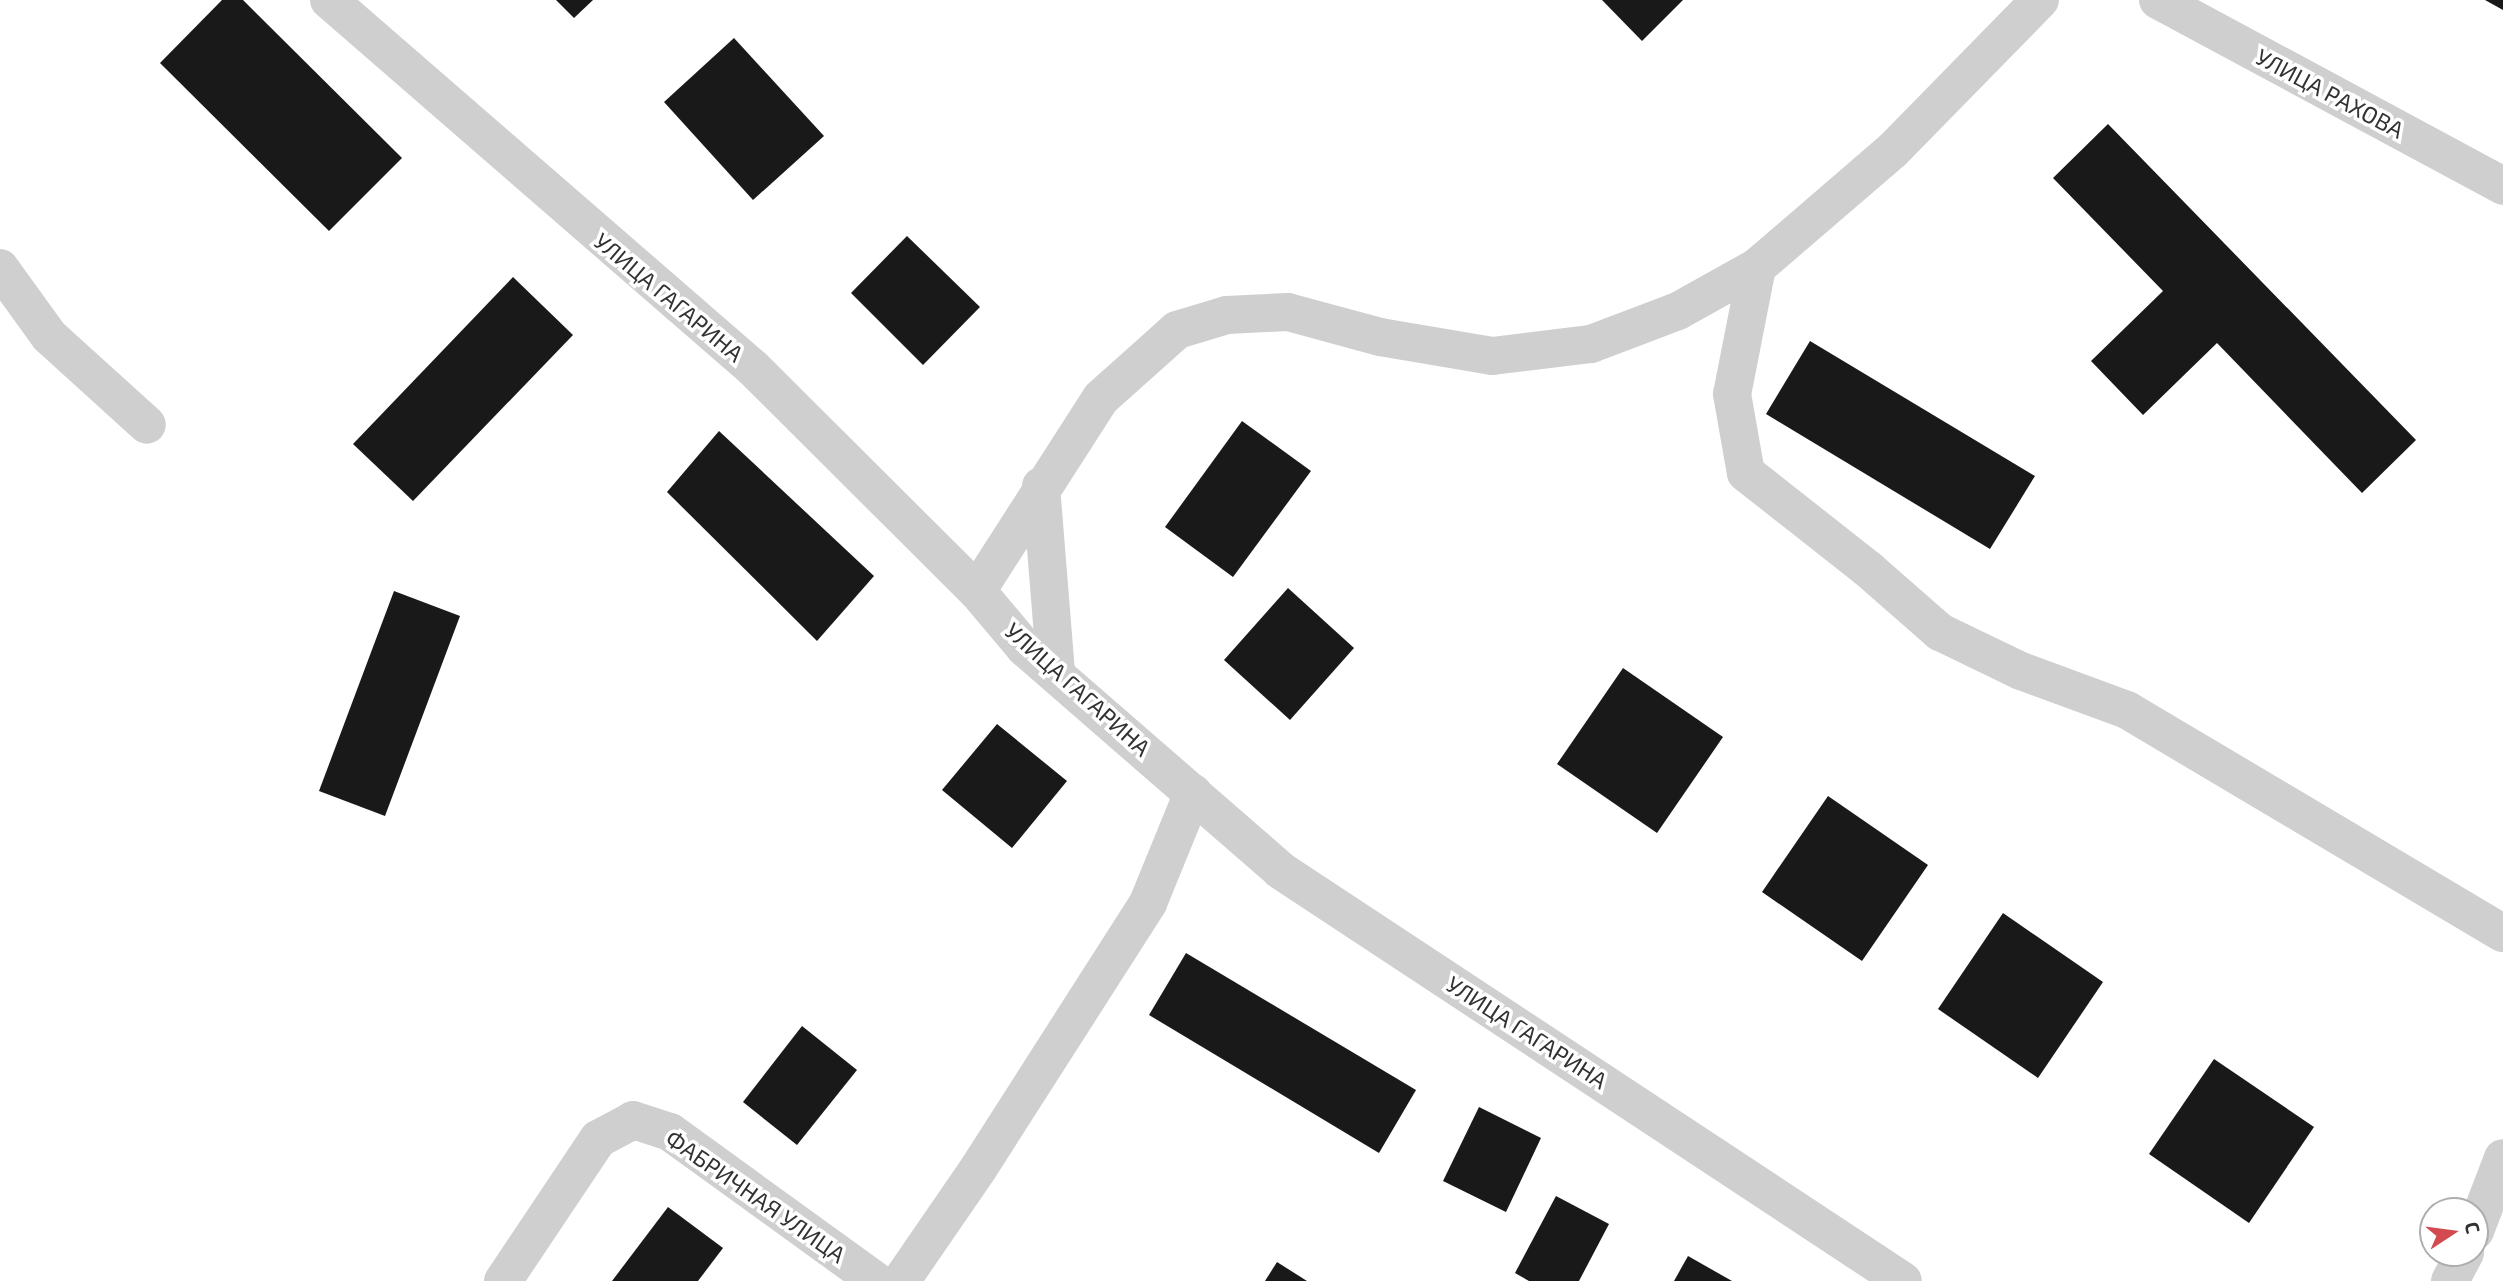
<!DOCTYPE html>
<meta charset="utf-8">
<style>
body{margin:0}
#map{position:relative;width:2503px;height:1281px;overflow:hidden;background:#fff;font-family:"Exo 2",sans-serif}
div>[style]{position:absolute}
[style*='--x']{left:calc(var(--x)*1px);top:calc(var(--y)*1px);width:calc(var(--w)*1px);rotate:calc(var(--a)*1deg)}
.building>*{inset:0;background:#191919}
.minor>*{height:38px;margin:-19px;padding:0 19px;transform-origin:19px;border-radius:19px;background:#cfcfcf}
span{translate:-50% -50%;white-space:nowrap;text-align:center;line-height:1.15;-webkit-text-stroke:7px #fff;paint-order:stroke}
.street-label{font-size:23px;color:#323232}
.north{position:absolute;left:2419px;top:1197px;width:70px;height:70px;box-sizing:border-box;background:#fff;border:2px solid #adadad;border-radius:50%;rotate:77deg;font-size:19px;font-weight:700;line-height:28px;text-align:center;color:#323232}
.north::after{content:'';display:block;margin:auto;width:24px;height:32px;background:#d34950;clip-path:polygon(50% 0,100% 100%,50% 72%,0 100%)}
</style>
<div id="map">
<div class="building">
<i style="clip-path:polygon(222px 0,243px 0,402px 158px,329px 231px,160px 63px)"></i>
<i style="clip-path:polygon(556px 0,593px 0,574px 18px)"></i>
<i style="clip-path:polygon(1602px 0,1683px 0,1642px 41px)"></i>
<i style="clip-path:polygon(2485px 0,2503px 0,2503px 10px)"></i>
<i style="clip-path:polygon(734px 38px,824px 136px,753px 200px,664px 102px)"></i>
<i style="clip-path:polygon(2108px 124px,2416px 440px,2362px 493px,2217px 343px,2143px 415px,2091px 361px,2163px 291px,2053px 178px)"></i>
<i style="clip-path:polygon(907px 236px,980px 307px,923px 365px,851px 293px)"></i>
<i style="clip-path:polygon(513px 277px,573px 335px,413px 501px,353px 444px)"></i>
<i style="clip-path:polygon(1810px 341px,2035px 476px,1990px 549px,1766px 414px)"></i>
<i style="clip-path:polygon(1242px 421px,1311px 471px,1233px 577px,1165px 527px)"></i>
<i style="clip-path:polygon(719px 431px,874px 576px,817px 641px,667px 492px)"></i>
<i style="clip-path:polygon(1288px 588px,1354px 648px,1290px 720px,1224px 660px)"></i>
<i style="clip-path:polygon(394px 591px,460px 616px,385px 816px,319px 791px)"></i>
<i style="clip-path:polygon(1623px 668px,1723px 737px,1657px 833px,1557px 764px)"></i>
<i style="clip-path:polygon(997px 724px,1067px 781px,1012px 848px,942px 790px)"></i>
<i style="clip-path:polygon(1828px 796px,1928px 865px,1862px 961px,1762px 892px)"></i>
<i style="clip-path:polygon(2003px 913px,2103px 982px,2038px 1078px,1938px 1009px)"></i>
<i style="clip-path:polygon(1186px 953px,1416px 1090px,1379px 1153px,1149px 1015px)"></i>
<i style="clip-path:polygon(802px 1026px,857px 1070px,797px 1145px,743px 1102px)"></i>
<i style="clip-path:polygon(2214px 1059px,2314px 1127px,2249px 1223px,2149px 1154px)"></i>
<i style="clip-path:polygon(1479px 1107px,1541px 1138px,1506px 1212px,1443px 1181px)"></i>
<i style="clip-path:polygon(1556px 1196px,1609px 1224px,1579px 1281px,1529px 1281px,1515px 1273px)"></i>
<i style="clip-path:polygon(668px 1207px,723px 1248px,698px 1281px,612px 1281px)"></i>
<i style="clip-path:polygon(1688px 1256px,1732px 1281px,1674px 1281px)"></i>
<i style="clip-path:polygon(1277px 1262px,1307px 1281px,1265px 1281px)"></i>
</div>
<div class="minor">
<i style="--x:329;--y:0;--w:561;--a:40.96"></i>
<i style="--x:753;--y:368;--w:316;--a:44.9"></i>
<i style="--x:977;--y:591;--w:75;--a:49.9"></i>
<i style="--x:1025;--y:648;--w:338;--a:41"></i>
<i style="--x:1280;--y:870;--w:746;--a:33.41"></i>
<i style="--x:2158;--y:0;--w:392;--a:28.3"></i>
<i style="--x:1757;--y:267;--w:129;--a:101.1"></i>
<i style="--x:1732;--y:394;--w:80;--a:80"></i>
<i style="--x:1746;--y:473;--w:155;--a:38.2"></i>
<i style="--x:1868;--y:569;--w:96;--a:41.2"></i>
<i style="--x:1940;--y:632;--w:90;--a:25.7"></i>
<i style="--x:2021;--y:671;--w:113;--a:20.2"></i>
<i style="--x:2127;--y:710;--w:437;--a:30.7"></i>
<i style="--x:0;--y:268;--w:84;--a:54.2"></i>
<i style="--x:49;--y:336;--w:132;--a:42.2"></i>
<i style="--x:1041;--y:486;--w:187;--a:85.4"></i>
<i style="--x:977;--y:591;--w:229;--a:-57.3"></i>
<i style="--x:1101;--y:398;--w:102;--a:-41.8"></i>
<i style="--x:1177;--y:330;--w:52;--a:-16.7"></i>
<i style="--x:1227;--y:315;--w:61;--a:-2.8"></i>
<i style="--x:1288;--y:312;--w:95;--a:15.2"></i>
<i style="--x:1380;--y:337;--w:114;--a:9.6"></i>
<i style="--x:1492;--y:356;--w:100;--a:-6.9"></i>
<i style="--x:1591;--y:344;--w:93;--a:-20.8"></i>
<i style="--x:1678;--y:311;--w:90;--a:-29.1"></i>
<i style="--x:1757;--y:267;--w:179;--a:-40.7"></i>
<i style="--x:1893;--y:150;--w:210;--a:-45.6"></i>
<i style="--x:2475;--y:1231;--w:78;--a:-69"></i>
<i style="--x:503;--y:1281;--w:171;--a:-56.2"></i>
<i style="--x:598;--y:1139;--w:40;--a:-28"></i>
<i style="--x:633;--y:1120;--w:39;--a:18"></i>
<i style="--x:670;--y:1132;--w:254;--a:35.9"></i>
<i style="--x:901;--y:1281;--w:136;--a:-55.5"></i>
<i style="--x:978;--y:1169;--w:316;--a:-57.4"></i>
<i style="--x:1148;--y:903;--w:119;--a:-67.8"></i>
<i style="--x:2450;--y:1281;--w:32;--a:-62"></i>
</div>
<div class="street-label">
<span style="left:2330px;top:93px;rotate:28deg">УЛИЦА РАХОВА</span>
<span style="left:669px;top:297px;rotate:40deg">УЛИЦА ГАГАРИНА</span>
<span style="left:1078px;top:689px;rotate:42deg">УЛИЦА ГАГАРИНА</span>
<span style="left:1527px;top:1032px;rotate:33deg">УЛИЦА ГАГАРИНА</span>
<span style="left:756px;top:1196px;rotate:35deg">ФАБРИЧНАЯ УЛИЦА</span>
</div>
<div class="north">С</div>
</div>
